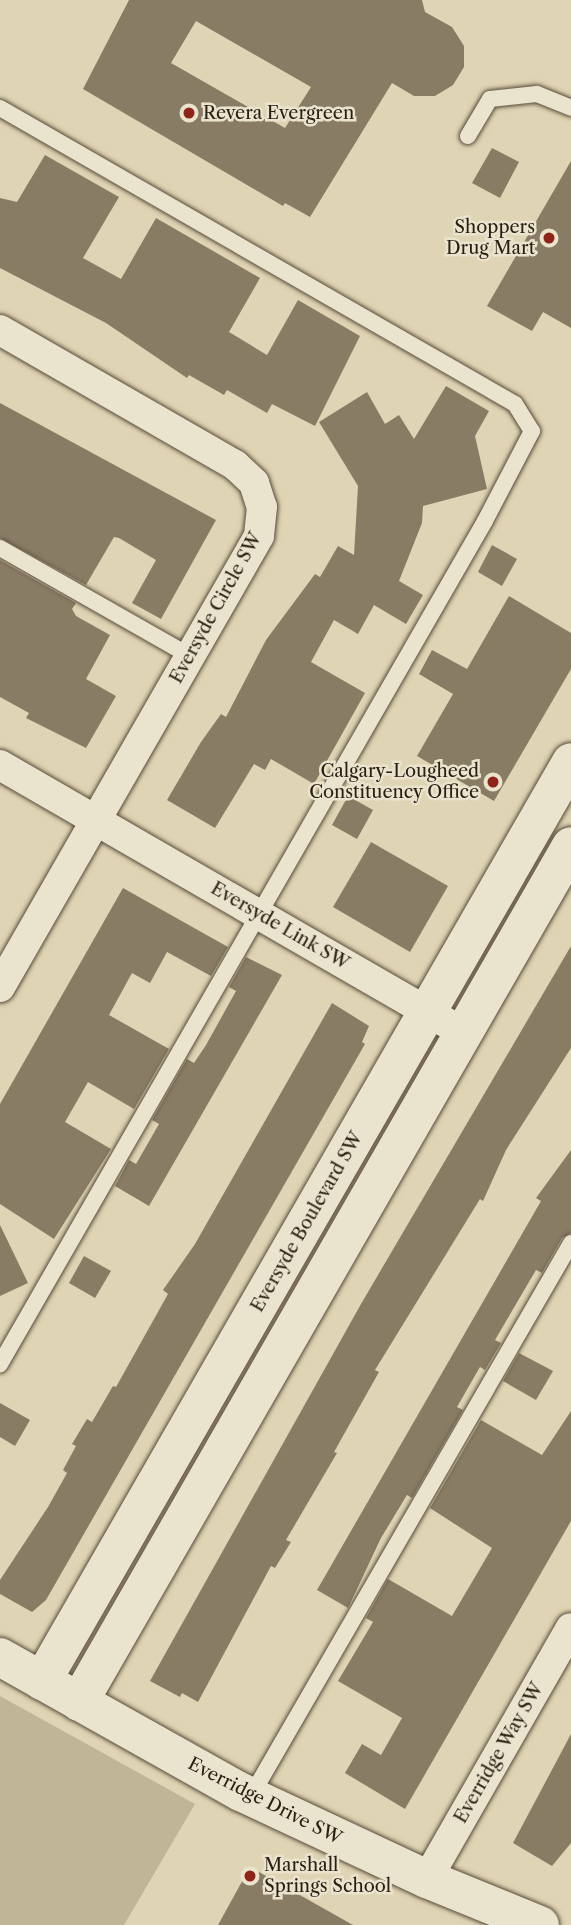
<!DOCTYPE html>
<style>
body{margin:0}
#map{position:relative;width:571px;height:1925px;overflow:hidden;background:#dfd4b3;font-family:"Libre Caslon Text",serif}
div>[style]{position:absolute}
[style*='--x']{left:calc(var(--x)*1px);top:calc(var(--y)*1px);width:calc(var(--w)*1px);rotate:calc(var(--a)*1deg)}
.green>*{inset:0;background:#c0b597}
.building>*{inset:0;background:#897c65}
.roads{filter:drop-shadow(0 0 2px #584b3a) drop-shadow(0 0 2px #584b3a)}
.service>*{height:16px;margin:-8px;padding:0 8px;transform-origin:8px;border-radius:8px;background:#eae3ce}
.minor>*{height:30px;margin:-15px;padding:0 15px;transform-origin:15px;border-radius:15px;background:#eae3ce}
.tertiary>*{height:38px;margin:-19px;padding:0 19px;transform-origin:19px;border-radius:19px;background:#eae3ce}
.dots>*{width:19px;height:19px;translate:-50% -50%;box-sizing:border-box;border:4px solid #eae3ce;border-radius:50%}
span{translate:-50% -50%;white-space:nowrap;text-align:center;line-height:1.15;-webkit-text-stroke:5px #eae3ce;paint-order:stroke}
.poi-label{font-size:18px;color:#2b1d11}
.left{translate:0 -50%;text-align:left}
.right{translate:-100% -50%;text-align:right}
.street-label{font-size:18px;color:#2b1d11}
</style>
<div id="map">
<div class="green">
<i style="clip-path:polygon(0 1696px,195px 1804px,124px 1925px,0 1925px)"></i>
</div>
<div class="building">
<i style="clip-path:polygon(evenodd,129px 0,422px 0,425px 12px,452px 27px,464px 46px,464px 67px,453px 85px,435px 96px,414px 96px,392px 83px,310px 217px,285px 203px,283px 206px,83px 89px,129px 0,196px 21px,311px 87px,285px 128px,171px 63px,196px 21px)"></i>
<i style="clip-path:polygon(492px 148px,519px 162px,500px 198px,472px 183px)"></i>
<i style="clip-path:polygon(45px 155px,119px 197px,83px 258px,121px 279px,156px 218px,260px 278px,229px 332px,267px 355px,298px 300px,360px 336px,315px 426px,272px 404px,267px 413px,227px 390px,224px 395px,189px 375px,187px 378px,106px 323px,0 268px,0 198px,17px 202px)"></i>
<i style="clip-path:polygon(571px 161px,571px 328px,543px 312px,532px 331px,487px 306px)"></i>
<i style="clip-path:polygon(446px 386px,489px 411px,475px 436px,487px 489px,423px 506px,422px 523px,399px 581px,423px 595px,406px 624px,374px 605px,358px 634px,334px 620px,311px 662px,365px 693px,314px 784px,271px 759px,265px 770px,254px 764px,215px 828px,167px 800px,201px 742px,221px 714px,226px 717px,266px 640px,315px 574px,320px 577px,338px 546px,354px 555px,358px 486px,319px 422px,367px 392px,385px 424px,399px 415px,414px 439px)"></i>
<i style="clip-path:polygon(0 403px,216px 520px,161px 619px,132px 603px,156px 560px,119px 538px,114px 537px,86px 585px,0 538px)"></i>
<i style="clip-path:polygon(492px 545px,517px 559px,502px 586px,478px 572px)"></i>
<i style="clip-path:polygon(0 560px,76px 603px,72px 609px,76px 616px,110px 635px,86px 679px,116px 696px,86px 748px,26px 718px,29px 713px,0 697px)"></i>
<i style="clip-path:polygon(509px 596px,571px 633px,571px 669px,494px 801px,417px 756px,453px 694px,419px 674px,432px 650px,467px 669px)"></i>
<i style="clip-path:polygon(348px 796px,373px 810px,357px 839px,332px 825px)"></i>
<i style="clip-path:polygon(371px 842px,448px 886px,410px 952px,333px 907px)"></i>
<i style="clip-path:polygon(123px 888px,228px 947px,211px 976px,167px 952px,150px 983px,132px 973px,109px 1015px,169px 1049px,134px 1109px,88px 1082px,65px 1122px,111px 1149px,54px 1239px,0 1204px,0 1104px)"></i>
<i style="clip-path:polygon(571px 946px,571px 1048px,506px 1150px,483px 1201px,480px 1199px,375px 1370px,379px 1372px,334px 1452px,337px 1453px,286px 1540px,291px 1542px,275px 1568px,271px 1566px,198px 1702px,182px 1693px,180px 1697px,150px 1681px,361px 1304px)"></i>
<i style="clip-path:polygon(246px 957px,282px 975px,149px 1206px,115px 1186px,129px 1160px,136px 1164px,159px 1124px,152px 1120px,187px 1059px,194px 1063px,206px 1045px,236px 991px,229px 987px)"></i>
<i style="clip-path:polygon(332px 1003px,369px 1026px,362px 1042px,365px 1044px,46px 1600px,32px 1612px,0 1594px,0 1580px,48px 1507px,67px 1473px,63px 1470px,76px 1446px,72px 1444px,87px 1419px,92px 1422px,113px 1386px,116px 1387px,168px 1294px,163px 1290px,195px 1244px)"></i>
<i style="clip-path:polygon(571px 1150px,571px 1233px,562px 1238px,542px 1273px,536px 1270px,495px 1340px,501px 1343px,485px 1370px,480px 1367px,457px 1407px,463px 1410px,412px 1498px,407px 1495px,381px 1538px,348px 1608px,317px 1590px,541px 1201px,536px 1198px)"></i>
<i style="clip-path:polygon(0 1225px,28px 1283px,0 1296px)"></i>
<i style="clip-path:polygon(84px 1256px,111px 1271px,95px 1298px,69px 1283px)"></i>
<i style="clip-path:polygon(519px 1353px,553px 1371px,536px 1400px,503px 1381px)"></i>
<i style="clip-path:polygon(0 1403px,30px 1420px,15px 1446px,0 1437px)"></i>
<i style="clip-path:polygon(571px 1411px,571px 1521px,405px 1809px,345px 1773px,362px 1744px,381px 1755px,402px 1718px,338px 1681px,373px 1622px,366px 1618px,388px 1579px,452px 1616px,492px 1548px,430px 1508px,481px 1420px,542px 1455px)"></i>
<i style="clip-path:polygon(571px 1734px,571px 1843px,552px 1866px,513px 1843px)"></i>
<i style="clip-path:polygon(250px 1867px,353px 1925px,218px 1925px)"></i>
</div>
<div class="roads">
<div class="service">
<i style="--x:0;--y:108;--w:594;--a:29.89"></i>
<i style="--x:515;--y:404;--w:32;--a:58"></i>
<i style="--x:532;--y:431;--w:102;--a:117.6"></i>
<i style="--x:485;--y:521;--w:973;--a:119.91"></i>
<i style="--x:468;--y:136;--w:43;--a:-59.3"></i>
<i style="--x:490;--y:99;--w:47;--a:-6.1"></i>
<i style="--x:537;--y:94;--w:37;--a:22"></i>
<i style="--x:0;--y:548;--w:219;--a:29.6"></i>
<i style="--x:251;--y:1796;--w:639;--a:-59.94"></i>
</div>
<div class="minor">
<i style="--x:0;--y:330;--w:271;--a:29.9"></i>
<i style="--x:235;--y:465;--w:26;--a:43"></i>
<i style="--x:254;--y:483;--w:25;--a:72"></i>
<i style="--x:262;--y:507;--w:29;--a:96"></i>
<i style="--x:259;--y:536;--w:520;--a:119.87"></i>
<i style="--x:0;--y:765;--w:536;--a:30.01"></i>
<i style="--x:427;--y:1879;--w:289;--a:-60.2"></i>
</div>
<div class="tertiary">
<i style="--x:0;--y:1657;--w:276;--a:29.3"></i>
<i style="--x:241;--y:1792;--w:205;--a:25.1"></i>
<i style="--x:427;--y:1879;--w:122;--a:22.2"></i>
<i style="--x:42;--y:1681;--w:1060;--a:-60.07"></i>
<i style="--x:79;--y:1702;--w:987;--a:-60.11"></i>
</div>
</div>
<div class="dots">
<i style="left:189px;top:113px;background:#8f2418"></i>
<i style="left:549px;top:238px;background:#8f2418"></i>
<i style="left:493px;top:782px;background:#8f2418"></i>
<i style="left:250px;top:1876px;background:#8f2418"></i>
</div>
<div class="poi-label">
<span class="left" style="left:203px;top:113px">Revera Evergreen</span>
<span class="right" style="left:535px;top:238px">Shoppers<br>Drug Mart</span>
<span class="right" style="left:479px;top:782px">Calgary-Lougheed<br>Constituency Office</span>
<span class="left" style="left:264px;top:1876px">Marshall<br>Springs School</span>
</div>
<div class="street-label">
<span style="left:216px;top:608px;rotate:-61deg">Eversyde Circle SW</span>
<span style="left:280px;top:926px;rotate:30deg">Eversyde Link SW</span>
<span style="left:307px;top:1222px;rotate:-60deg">Eversyde Boulevard SW</span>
<span style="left:499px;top:1753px;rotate:-60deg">Everridge Way SW</span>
<span style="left:265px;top:1801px;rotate:27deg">Everridge Drive SW</span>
</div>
</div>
